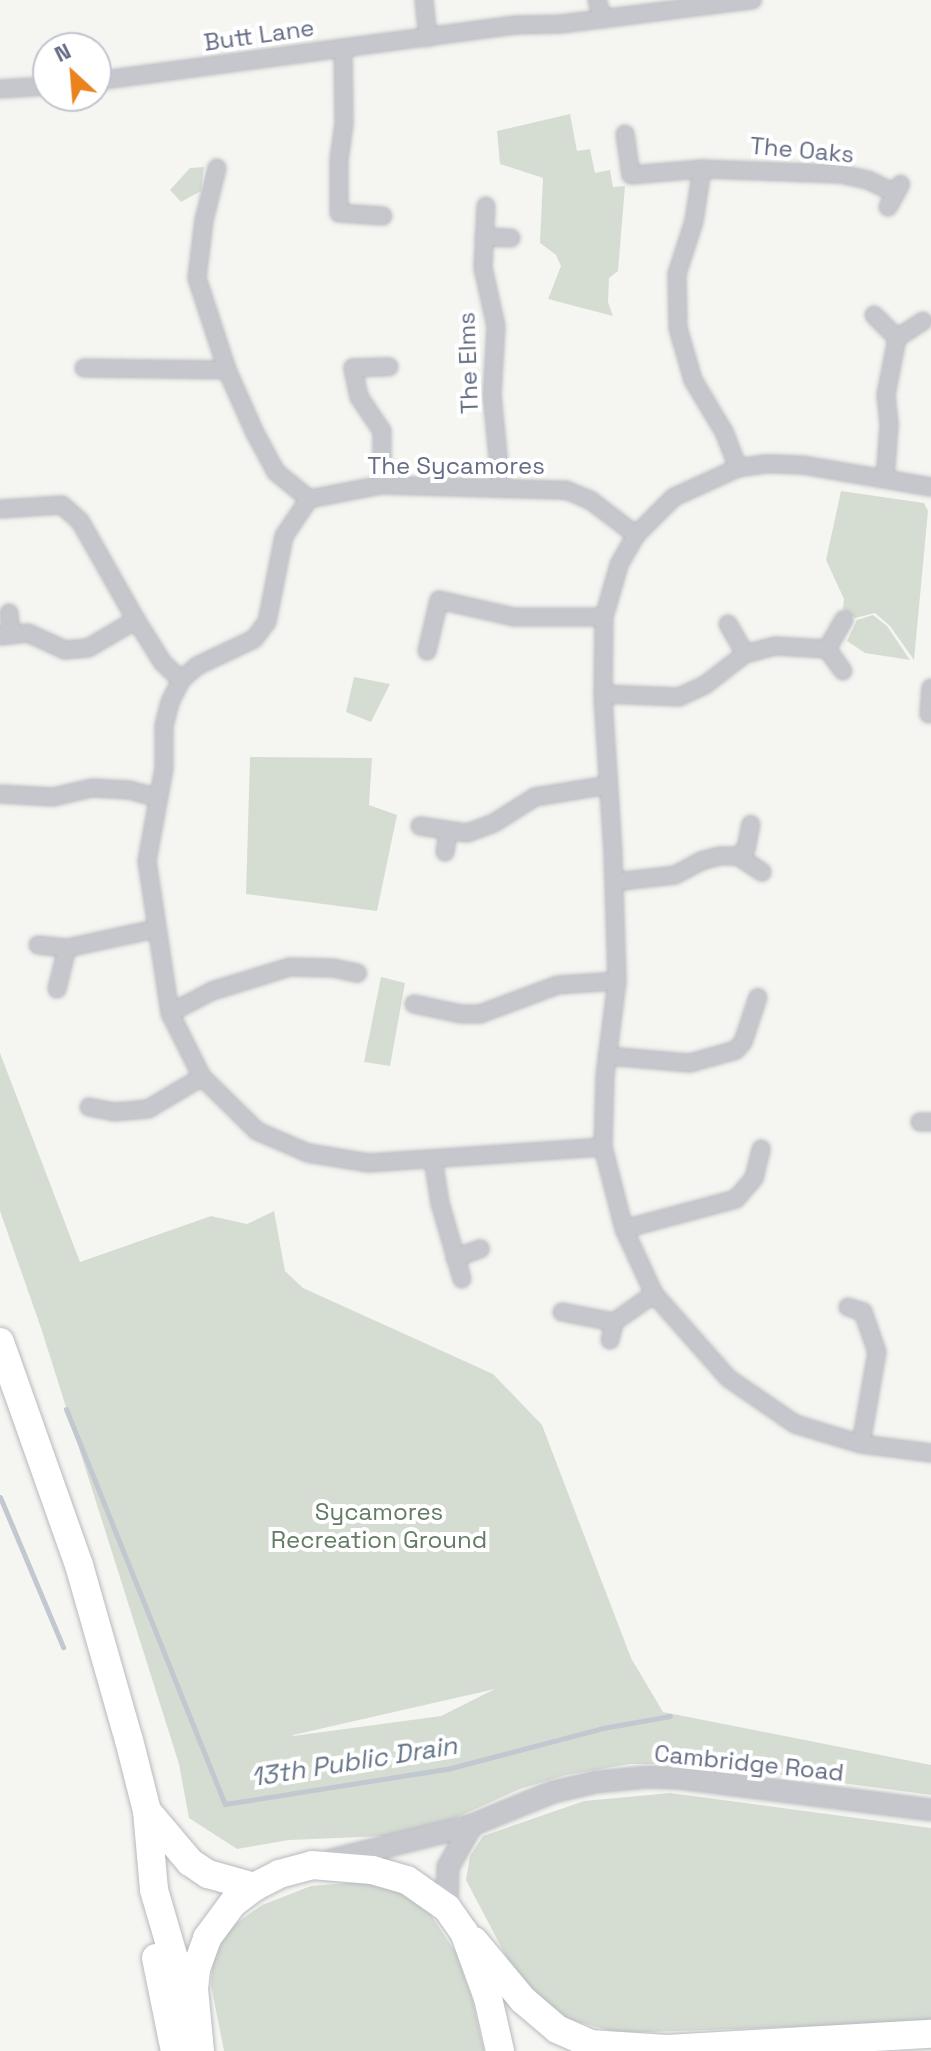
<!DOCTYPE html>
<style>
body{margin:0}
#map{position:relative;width:931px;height:2051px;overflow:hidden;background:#f5f6f2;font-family:"Space Grotesk",sans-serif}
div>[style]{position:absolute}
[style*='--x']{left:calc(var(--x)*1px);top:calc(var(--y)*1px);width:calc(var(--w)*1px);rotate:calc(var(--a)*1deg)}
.green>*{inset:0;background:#d5ddd3}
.stream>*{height:5px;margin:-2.5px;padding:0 2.5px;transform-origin:2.5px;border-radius:2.5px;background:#c1c8d0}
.roads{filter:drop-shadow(0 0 2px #b8b9be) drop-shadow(0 0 2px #b8b9be)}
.minor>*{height:16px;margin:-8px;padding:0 8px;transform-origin:8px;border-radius:8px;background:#c6c7cc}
.tertiary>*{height:20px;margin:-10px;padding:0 10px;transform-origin:10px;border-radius:10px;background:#c6c7cc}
.trunk>*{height:28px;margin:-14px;padding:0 14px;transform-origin:14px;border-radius:14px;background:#fff}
span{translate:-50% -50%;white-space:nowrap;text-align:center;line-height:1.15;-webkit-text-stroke:8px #fff;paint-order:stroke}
.street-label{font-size:24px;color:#646d85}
.park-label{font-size:24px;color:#637b64}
.water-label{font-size:26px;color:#647588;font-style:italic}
.north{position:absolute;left:32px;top:32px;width:80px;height:80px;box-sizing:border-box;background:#fff;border:2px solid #c1c5ce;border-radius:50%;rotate:334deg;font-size:22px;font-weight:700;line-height:32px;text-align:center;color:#646d85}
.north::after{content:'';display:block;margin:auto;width:28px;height:36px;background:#ea821e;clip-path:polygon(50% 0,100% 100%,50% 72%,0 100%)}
</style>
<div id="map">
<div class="green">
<i style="clip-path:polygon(570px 114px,577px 151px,590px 149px,595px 173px,610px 170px,613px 187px,625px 186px,618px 271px,609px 278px,608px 302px,613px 316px,548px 299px,561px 266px,556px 255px,540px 243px,543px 178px,500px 164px,497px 131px)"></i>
<i style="clip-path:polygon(204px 167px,201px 191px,181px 202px,170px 190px,190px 168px)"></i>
<i style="clip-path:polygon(841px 491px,924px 503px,928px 511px,914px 660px,890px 626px,875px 613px,855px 618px,843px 609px,844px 599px,826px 560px)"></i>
<i style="clip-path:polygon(873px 615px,887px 626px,910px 660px,865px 653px,847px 641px,857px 620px)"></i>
<i style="clip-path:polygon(354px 677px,390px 684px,371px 722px,346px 712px)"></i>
<i style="clip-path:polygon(250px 757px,372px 758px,369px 805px,397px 815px,377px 911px,246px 894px)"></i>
<i style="clip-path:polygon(381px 977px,405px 983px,390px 1066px,364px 1062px)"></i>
<i style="clip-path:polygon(evenodd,0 1053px,80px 1262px,211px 1216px,247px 1224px,274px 1211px,285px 1271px,303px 1288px,493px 1374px,542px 1425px,631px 1658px,663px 1712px,931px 1765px,931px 1795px,701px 1764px,630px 1764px,566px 1775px,520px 1789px,453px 1819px,385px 1836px,289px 1840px,237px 1849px,189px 1818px,179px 1764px,41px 1328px,0 1211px,0 1053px,495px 1689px,441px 1716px,293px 1736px,293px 1735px,495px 1689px)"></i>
<i style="clip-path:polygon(670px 1793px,931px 1828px,931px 2022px,619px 2033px,563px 2018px,519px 1981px,466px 1880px,470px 1856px,483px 1836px,584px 1801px)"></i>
<i style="clip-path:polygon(361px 1882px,398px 1890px,431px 1915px,456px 1953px,472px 1998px,484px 2051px,224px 2051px,211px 1985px,213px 1956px,227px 1930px,262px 1905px,311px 1886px)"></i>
</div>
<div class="stream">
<i style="--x:66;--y:1409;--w:426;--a:68.1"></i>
<i style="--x:225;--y:1804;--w:225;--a:-9"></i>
<i style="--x:447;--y:1769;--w:161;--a:-14.7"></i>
<i style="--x:603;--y:1728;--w:68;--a:-10.2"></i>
<i style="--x:0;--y:1497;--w:163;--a:67.2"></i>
</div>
<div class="roads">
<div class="minor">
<i style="--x:424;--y:0;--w:38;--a:84"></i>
<i style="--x:597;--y:0;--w:20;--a:72"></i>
<i style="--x:343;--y:48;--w:76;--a:89.2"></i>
<i style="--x:344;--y:124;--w:36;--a:98"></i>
<i style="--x:339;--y:160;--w:53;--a:90"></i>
<i style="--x:339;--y:213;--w:44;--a:3.9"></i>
<i style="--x:96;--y:81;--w:425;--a:-7.6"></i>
<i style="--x:517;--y:25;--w:44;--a:-1.3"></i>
<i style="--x:561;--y:24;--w:193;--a:-7.2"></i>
<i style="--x:0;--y:89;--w:48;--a:-3.6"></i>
<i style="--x:625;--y:134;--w:41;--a:81.7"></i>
<i style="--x:631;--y:175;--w:71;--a:-4.8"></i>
<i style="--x:217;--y:168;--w:54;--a:104"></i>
<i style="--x:204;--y:220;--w:58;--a:96.9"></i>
<i style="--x:197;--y:278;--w:97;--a:71.9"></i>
<i style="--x:227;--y:370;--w:67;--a:66.1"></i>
<i style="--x:254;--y:431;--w:47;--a:61.8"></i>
<i style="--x:276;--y:472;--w:43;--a:39.3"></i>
<i style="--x:486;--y:206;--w:62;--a:92.8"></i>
<i style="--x:483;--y:268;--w:59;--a:77.4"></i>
<i style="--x:496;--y:326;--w:69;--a:93.3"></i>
<i style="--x:492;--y:395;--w:92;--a:84.4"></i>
<i style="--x:888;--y:207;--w:26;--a:-61"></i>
<i style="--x:484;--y:237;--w:27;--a:2"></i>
<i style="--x:874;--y:315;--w:33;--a:45"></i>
<i style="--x:897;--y:338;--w:58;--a:100.9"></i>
<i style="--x:886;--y:395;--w:31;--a:84"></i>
<i style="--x:889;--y:426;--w:53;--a:94.3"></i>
<i style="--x:897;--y:338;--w:31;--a:-33"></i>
<i style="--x:84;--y:368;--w:143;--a:0.8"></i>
<i style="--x:738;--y:468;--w:39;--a:-111"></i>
<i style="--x:724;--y:432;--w:61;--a:-120.8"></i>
<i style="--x:693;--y:380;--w:54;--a:-106.1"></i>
<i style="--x:678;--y:328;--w:54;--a:-91.1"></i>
<i style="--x:677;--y:274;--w:56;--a:-72.2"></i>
<i style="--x:694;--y:221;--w:53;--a:-81.3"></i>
<i style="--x:702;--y:169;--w:138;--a:2.1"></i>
<i style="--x:840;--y:174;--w:29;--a:12"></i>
<i style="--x:868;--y:180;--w:30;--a:26"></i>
<i style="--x:382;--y:485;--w:54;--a:-90"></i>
<i style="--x:382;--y:431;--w:41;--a:-124.1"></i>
<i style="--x:359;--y:397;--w:30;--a:-102"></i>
<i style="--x:353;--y:368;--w:36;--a:-2"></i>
<i style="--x:931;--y:487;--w:131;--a:-170.3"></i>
<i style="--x:802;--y:465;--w:37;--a:-178"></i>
<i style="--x:765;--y:464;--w:27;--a:172"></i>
<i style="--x:738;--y:468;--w:70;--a:155.6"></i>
<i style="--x:674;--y:497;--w:54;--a:135"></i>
<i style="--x:636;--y:535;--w:34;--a:120"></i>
<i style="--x:619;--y:565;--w:54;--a:106.1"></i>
<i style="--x:604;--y:617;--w:81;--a:90.7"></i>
<i style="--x:603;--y:698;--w:156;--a:86.3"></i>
<i style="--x:613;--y:854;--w:127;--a:88.2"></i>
<i style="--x:617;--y:981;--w:96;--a:97.2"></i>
<i style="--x:605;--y:1076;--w:71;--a:91.6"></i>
<i style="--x:603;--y:1147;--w:85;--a:75.6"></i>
<i style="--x:624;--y:1229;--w:72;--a:65.2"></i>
<i style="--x:654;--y:1294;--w:112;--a:48.6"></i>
<i style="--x:728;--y:1378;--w:81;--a:34.5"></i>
<i style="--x:795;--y:1424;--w:69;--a:16.9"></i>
<i style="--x:861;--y:1444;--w:71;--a:7.3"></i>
<i style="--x:0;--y:509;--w:62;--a:-3.7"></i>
<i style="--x:62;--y:505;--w:24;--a:42"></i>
<i style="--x:80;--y:521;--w:114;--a:60.5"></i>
<i style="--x:9;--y:613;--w:22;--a:85"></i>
<i style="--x:728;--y:624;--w:34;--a:60"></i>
<i style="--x:0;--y:636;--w:28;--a:-6"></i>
<i style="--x:28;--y:633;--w:41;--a:24.7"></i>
<i style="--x:65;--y:650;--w:23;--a:-5"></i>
<i style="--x:88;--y:648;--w:56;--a:-30.3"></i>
<i style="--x:136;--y:620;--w:51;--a:57.9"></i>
<i style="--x:163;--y:663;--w:25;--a:43"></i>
<i style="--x:827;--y:649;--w:34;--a:-60"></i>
<i style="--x:427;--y:651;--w:52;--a:-76.8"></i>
<i style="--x:439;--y:600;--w:77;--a:12.8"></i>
<i style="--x:514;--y:617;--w:90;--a:0"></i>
<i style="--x:604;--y:694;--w:75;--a:2.3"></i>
<i style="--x:679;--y:697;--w:29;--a:-25"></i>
<i style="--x:705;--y:685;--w:51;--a:-37.8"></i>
<i style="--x:745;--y:654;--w:31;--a:-15"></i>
<i style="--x:775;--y:646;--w:52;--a:3.3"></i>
<i style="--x:827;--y:649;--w:27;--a:54"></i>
<i style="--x:929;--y:714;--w:26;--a:-86"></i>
<i style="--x:0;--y:794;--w:53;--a:3.2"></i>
<i style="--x:53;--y:797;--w:40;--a:-13"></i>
<i style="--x:92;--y:788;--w:37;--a:3"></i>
<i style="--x:129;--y:790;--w:30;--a:15"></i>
<i style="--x:420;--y:826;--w:48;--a:8.5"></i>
<i style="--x:467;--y:833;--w:29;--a:-20"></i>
<i style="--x:494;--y:823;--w:49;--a:-32.4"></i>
<i style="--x:535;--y:797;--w:74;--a:-9.3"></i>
<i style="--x:445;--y:852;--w:20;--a:-81"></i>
<i style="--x:738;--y:856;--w:11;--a:-41"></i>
<i style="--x:746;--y:849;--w:25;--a:-79"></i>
<i style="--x:614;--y:882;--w:61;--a:-6.5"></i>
<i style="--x:675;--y:875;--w:30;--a:-28"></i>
<i style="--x:701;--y:861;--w:20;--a:-15"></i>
<i style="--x:720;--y:856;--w:18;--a:0"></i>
<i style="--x:738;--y:856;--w:29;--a:34"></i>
<i style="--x:38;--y:945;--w:29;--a:6"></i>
<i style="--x:57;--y:989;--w:42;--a:-76.3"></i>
<i style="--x:67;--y:948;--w:91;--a:-12.1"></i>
<i style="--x:414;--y:1004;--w:48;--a:12"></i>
<i style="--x:461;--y:1014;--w:19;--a:0"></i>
<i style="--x:480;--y:1014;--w:83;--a:-20.4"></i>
<i style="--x:558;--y:985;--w:59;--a:-3.9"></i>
<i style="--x:170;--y:1013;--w:47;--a:-27.6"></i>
<i style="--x:212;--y:991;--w:82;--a:-17.1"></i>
<i style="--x:290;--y:967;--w:43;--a:1.3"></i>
<i style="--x:333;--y:968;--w:25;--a:12"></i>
<i style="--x:607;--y:1056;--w:83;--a:4.8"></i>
<i style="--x:690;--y:1063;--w:48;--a:-15.8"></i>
<i style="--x:736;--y:1050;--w:11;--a:-49"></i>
<i style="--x:743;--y:1042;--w:47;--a:-71.6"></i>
<i style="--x:89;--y:1107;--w:25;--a:11"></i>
<i style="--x:114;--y:1112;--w:34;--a:-5"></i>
<i style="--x:148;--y:1109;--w:63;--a:-30.7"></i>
<i style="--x:920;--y:1122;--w:11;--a:0"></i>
<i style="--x:603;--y:1147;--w:235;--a:176.1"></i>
<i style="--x:369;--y:1163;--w:62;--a:-170.7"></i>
<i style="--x:308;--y:1153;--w:56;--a:-156.7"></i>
<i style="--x:257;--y:1131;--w:77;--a:-135.5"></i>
<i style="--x:202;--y:1077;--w:72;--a:-116.6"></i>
<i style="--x:170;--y:1013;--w:154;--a:-98.6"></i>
<i style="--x:147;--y:861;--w:95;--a:-79.6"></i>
<i style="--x:164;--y:768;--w:42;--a:-90"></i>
<i style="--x:164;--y:726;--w:25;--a:-76"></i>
<i style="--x:170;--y:702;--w:25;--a:-63"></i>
<i style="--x:181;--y:680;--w:21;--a:-41"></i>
<i style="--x:197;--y:666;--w:63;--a:-25.3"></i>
<i style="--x:254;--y:639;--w:21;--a:-53"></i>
<i style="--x:267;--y:622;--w:88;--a:-78.8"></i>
<i style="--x:284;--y:536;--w:45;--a:-56"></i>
<i style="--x:309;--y:499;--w:74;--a:-10.9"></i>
<i style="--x:382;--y:485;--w:184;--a:1.6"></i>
<i style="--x:566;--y:490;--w:26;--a:23"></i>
<i style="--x:590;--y:500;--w:58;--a:37.3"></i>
<i style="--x:433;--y:1159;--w:45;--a:81"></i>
<i style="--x:440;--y:1203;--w:79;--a:73.9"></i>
<i style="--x:624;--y:1229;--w:116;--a:-15"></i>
<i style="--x:736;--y:1199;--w:28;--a:-49"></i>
<i style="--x:754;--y:1178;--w:30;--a:-76"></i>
<i style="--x:455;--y:1258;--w:27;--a:-20"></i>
<i style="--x:848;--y:1307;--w:16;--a:18"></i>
<i style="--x:863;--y:1312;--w:42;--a:70.7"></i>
<i style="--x:877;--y:1352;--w:93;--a:99.9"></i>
<i style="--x:562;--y:1312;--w:53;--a:10.9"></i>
<i style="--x:614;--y:1322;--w:49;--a:-35"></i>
<i style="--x:610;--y:1340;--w:18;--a:-77"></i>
</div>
<div class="tertiary">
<i style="--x:328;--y:1861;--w:148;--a:-14"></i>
<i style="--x:472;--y:1825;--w:87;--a:-22.2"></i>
<i style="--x:553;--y:1792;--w:44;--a:-13.1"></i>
<i style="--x:596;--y:1782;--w:52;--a:-5.5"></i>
<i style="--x:648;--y:1777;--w:31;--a:2"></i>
<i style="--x:679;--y:1778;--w:254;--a:7.2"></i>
<i style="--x:447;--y:1908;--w:41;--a:-88.6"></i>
<i style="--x:448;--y:1867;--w:48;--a:-60.3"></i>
</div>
<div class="trunk">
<i style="--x:0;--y:1342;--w:237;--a:70.5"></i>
<i style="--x:79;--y:1565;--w:182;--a:74.1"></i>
<i style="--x:129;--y:1740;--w:73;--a:75.8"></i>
<i style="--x:147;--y:1811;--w:79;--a:84.9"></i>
<i style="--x:154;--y:1890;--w:146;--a:73.7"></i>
<i style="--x:147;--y:1811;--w:67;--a:49.9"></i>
<i style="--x:190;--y:1862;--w:22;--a:34"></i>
<i style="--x:208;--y:1874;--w:48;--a:15.8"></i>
<i style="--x:474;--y:1941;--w:77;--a:50.3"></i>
<i style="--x:523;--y:2000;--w:45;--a:40.5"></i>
<i style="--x:557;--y:2029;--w:36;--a:24"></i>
<i style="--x:590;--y:2044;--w:77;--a:3.7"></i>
<i style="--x:667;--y:2049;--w:264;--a:-3.3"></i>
<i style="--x:156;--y:1958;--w:95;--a:78.5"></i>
<i style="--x:200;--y:2051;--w:62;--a:-95.5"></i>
<i style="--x:194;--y:1989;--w:20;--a:-84"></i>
<i style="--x:196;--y:1969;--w:33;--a:-70"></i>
<i style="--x:207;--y:1938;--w:44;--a:-53.4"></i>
<i style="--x:233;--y:1903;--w:26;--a:-37"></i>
<i style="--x:254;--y:1887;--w:28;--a:-27"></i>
<i style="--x:279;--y:1874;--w:34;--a:-15"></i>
<i style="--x:312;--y:1865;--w:60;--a:4.8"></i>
<i style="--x:372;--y:1870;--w:36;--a:16"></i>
<i style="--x:407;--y:1880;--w:49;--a:35"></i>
<i style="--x:447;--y:1908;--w:29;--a:55"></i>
<i style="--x:464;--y:1932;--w:70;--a:70"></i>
<i style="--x:488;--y:1998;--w:54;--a:77.2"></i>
</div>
</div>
<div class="street-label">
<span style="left:259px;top:35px;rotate:-8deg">Butt Lane</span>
<span style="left:802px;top:150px;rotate:5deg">The Oaks</span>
<span style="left:468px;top:363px;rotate:-92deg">The Elms</span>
<span style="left:456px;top:466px">The Sycamores</span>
<span style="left:749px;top:1763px;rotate:6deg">Cambridge Road</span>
</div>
<div class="park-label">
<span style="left:379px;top:1526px">Sycamores<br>Recreation Ground</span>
</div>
<div class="water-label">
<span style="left:354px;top:1762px;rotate:-9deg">13th Public Drain</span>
</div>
<div class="north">N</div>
</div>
